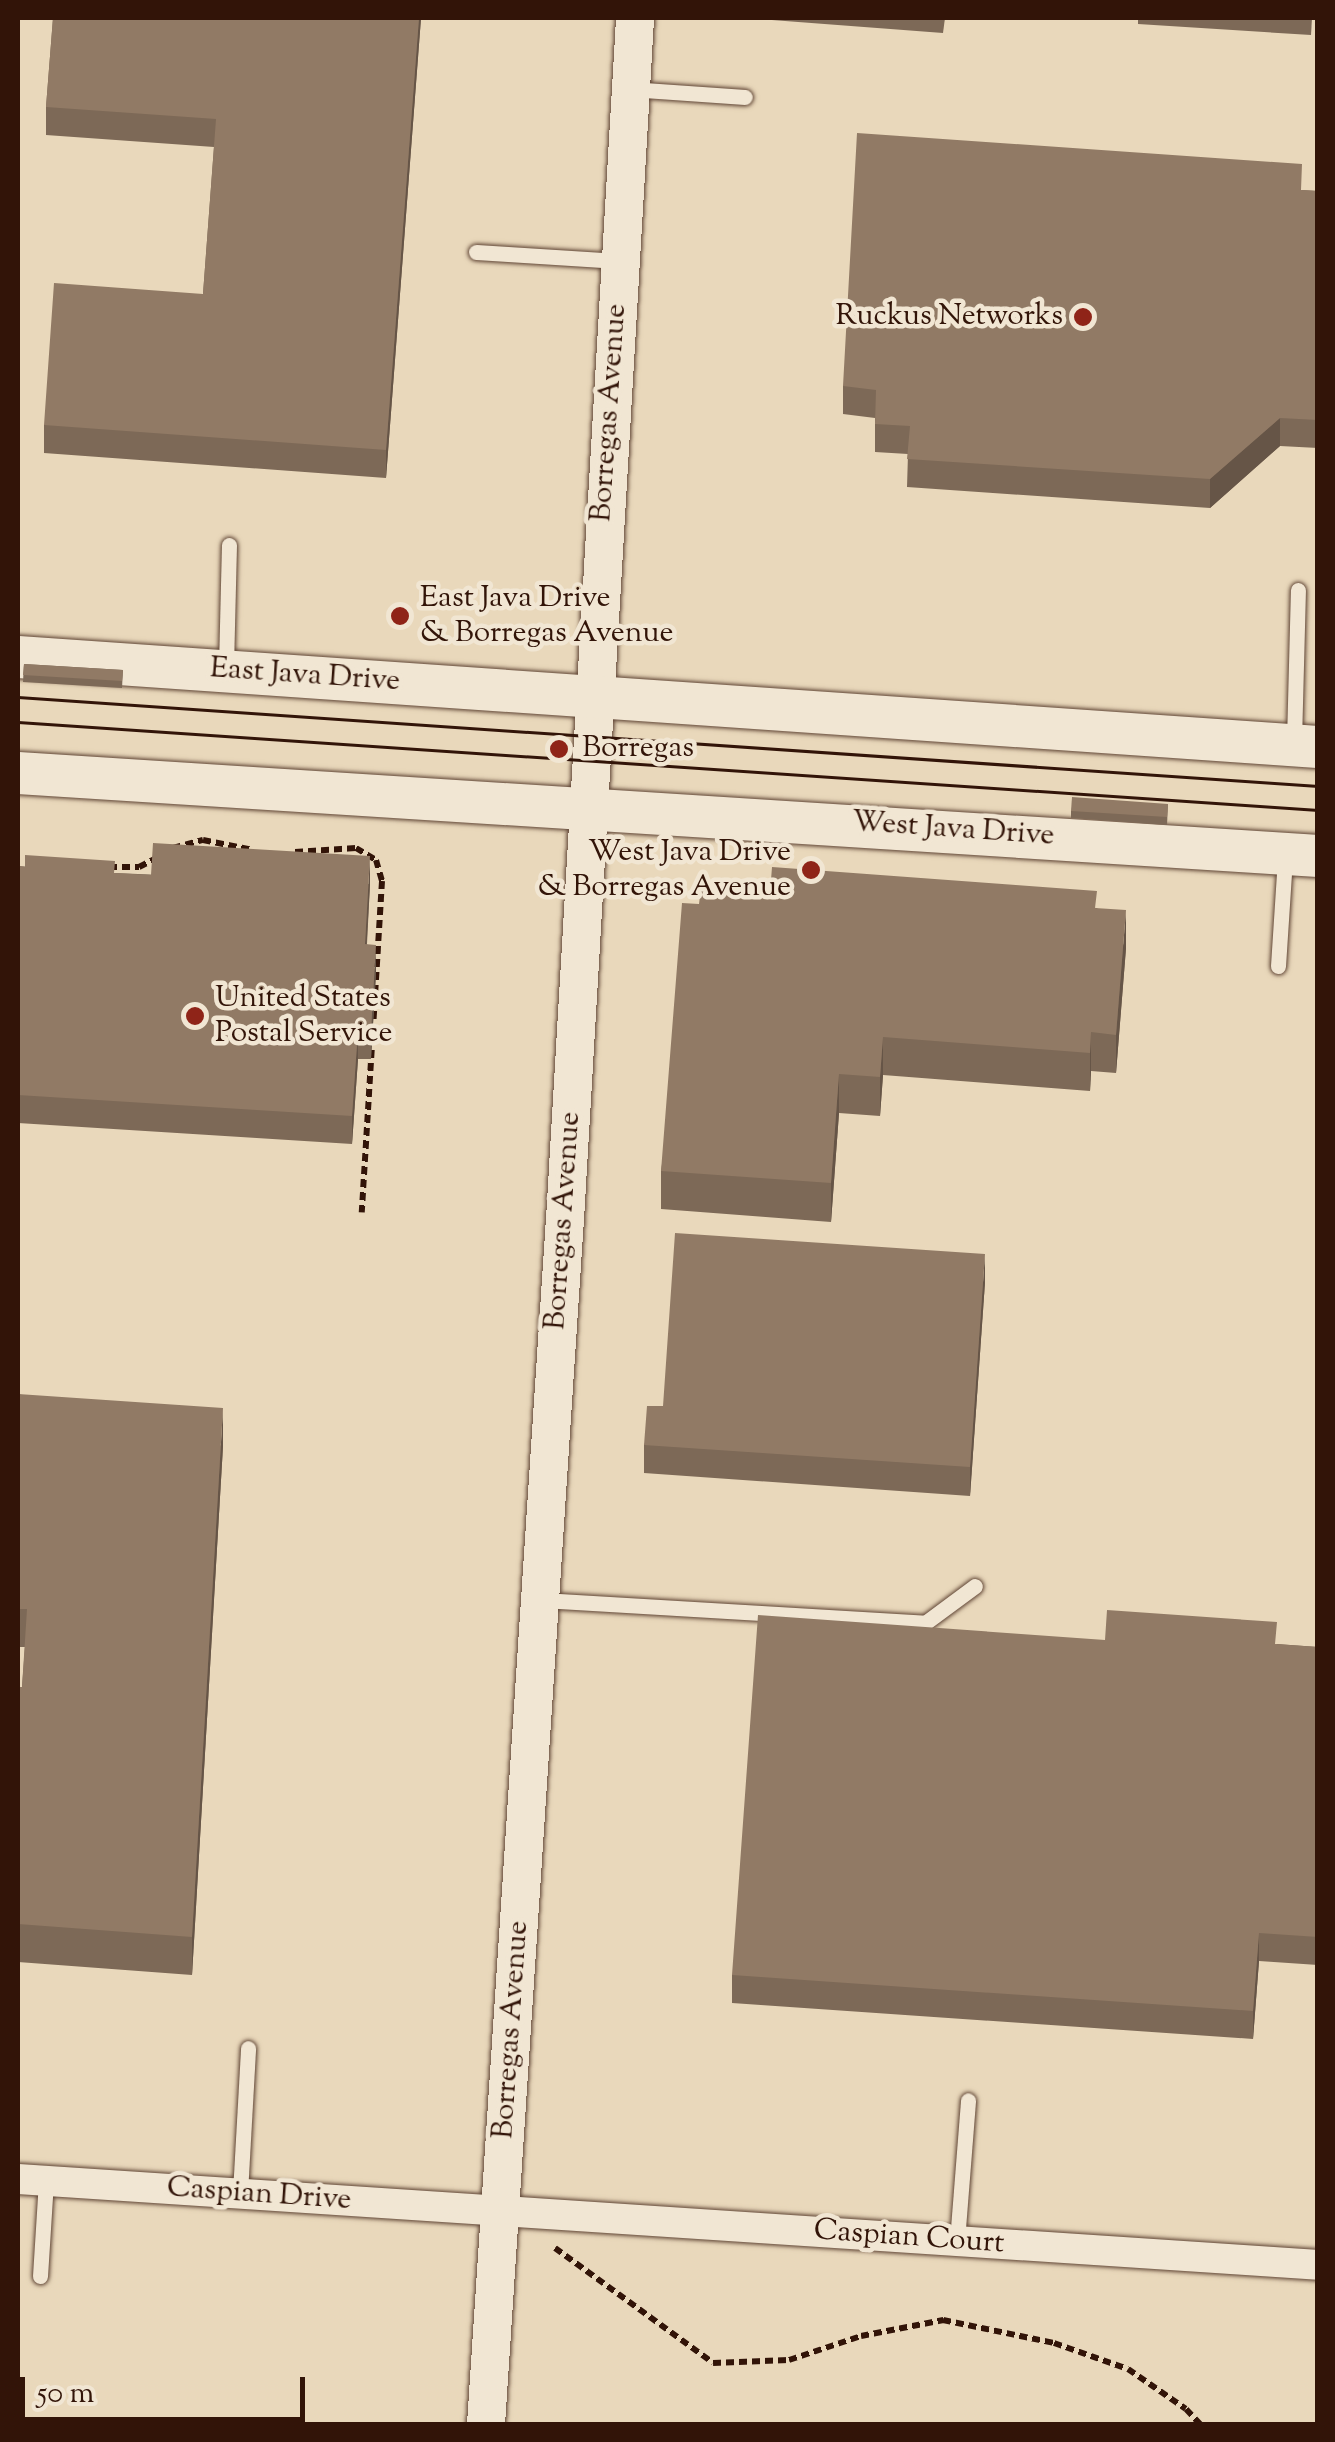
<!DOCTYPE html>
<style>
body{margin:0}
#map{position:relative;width:1335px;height:2442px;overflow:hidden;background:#e9d8bb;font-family:"Sorts Mill Goudy",serif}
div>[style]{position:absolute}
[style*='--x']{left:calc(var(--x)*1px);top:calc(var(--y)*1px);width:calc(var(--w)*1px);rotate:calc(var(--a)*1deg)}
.path>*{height:6px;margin-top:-3px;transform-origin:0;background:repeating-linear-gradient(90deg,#321408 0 8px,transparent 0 13px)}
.roads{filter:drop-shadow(0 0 2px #604535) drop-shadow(0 0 2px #604535)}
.service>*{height:15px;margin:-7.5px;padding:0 7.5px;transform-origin:7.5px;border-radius:7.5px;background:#f1e6d3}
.minor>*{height:30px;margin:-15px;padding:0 15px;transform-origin:15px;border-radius:15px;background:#f1e6d3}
.tertiary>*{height:38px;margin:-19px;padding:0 19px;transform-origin:19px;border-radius:19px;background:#f1e6d3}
.secondary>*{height:42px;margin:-21px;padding:0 21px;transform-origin:21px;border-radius:21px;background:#f1e6d3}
.tram>*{height:2.5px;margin:-1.25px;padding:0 1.25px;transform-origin:1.25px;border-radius:1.25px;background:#321408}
.wall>*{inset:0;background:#7d6957}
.shaded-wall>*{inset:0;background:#665547}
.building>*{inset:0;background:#917a65}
.dots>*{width:28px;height:28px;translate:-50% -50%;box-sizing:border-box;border:5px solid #f1e6d3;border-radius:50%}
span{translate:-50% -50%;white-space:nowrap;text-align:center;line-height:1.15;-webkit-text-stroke:9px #f1e6d3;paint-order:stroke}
.poi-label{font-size:30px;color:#321408}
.right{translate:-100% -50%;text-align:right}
.left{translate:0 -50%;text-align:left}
.street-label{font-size:30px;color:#321408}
.frame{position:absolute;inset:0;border:20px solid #321408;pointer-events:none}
.scale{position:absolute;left:20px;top:2377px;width:285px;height:45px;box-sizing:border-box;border:5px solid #321408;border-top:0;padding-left:12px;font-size:30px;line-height:35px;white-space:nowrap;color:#321408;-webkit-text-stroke:8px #f1e6d3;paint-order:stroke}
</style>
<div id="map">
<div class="path">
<i style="--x:173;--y:848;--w:31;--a:-15"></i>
<i style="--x:203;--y:840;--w:51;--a:11.3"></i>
<i style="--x:295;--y:852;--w:61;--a:-3.8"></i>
<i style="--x:356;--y:848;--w:23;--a:31"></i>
<i style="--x:376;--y:860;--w:22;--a:74"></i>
<i style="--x:382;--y:881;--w:332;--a:93.5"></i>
<i style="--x:109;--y:867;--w:30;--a:0"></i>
<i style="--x:139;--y:867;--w:22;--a:-27"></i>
<i style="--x:555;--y:2248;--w:195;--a:36"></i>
<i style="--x:713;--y:2363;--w:76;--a:-2.3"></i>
<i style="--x:789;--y:2360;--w:76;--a:-18.4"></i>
<i style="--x:861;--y:2336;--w:84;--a:-11"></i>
<i style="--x:943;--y:2320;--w:113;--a:11.7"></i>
<i style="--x:1054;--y:2343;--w:78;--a:19.4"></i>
<i style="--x:1128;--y:2369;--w:70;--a:34.6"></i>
<i style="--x:1186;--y:2409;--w:21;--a:47"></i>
</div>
<div class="roads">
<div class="service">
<i style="--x:630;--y:89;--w:115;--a:4"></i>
<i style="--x:476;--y:252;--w:143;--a:3.6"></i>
<i style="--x:226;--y:667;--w:122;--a:-88.6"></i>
<i style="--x:1294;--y:741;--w:151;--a:-88.5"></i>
<i style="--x:1278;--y:966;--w:108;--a:-86.3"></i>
<i style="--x:542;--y:1600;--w:384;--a:3.4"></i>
<i style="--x:925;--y:1623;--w:62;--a:-36.5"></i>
<i style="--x:240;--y:2193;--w:145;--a:-86.8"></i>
<i style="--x:957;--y:2241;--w:141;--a:-85.5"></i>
<i style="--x:40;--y:2276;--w:95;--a:-86.4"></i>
</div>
<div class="minor">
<i style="--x:18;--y:2179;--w:1303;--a:3.78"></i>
</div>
<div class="tertiary">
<i style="--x:486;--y:2424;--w:1208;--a:-86.25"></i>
<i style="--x:565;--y:1219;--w:1203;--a:-86.66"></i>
</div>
<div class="secondary">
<i style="--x:18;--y:657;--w:1303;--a:3.96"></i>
<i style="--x:18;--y:773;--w:1303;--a:3.65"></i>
</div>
</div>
<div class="tram">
<i style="--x:18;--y:697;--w:1303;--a:3.92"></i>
<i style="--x:18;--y:722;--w:1303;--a:3.87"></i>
</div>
<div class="wall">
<i style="clip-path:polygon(53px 18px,421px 18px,386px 478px,44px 453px,44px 425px,203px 294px,214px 147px,46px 135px,46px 107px)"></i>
<i style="clip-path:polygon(746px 18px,945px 18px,943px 33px)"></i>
<i style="clip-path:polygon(1138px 18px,1312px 18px,1311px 35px,1138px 24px)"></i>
<i style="clip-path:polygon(1302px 190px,1318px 191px,1318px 448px,1280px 446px,1210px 508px,907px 487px,908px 454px,875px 452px,875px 418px,843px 414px,843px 386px)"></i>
<i style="clip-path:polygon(24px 664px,123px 670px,122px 688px,23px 682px)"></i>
<i style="clip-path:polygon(1168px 804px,1167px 825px,1071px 818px,1071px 811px)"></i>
<i style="clip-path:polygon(18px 866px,115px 873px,370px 884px,367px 944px,376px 973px,371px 1059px,358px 1059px,352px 1144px,18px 1123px)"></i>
<i style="clip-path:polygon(770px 893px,1097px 908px,1126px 948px,1116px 1073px,1091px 1071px,1090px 1091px,883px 1075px,880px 1116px,839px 1113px,831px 1222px,661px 1209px,661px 1171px,699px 904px)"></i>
<i style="clip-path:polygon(985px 1282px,970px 1496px,644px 1473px,644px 1445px,663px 1406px)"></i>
<i style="clip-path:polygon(18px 1394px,223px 1446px,192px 1975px,18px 1962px,18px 1687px,22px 1687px,25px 1647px,18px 1647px)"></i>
<i style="clip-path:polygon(1277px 1644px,1318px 1647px,1318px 1965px,1259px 1961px,1253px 2039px,732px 2003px,732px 1975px)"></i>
</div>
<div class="shaded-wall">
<i style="clip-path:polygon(419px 18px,421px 18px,386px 478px,386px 450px)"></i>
<i style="clip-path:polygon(1280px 418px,1280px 446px,1210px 508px,1210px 479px)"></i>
<i style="clip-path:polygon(370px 856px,370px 884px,365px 972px,365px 944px)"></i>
<i style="clip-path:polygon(1126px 910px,1126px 948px,1116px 1073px,1116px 1035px)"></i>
<i style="clip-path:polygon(376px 945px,376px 973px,371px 1059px,371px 1031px)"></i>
<i style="clip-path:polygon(358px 1030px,358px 1059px,352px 1144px,352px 1116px)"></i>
<i style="clip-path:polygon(1091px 1032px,1091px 1071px,1090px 1091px,1090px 1053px)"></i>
<i style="clip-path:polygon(883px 1037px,883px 1075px,880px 1116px,880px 1077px)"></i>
<i style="clip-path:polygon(839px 1074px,839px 1113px,831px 1222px,831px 1183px)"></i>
<i style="clip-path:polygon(985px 1254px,985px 1282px,970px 1496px,970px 1467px)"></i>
<i style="clip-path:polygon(223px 1408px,223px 1446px,192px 1975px,192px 1937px)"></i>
<i style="clip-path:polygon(1259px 1933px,1259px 1961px,1253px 2039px,1253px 2011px)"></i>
</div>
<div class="building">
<i style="clip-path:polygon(53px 18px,419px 18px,386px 450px,44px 425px,54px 283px,203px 294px,216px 119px,46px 107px)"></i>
<i style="clip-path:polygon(857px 133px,1302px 164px,1301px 190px,1318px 191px,1318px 420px,1280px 418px,1210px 479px,907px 459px,910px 426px,875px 424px,876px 390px,843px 386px)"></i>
<i style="clip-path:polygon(24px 664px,123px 670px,122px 681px,23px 675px)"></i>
<i style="clip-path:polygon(1072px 797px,1168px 804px,1167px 817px,1071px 811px)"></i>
<i style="clip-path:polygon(153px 843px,370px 856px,365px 944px,376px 945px,371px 1031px,358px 1030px,352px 1116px,18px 1095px,18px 866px,25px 867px,25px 855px,115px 861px,114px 873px,151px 875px)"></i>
<i style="clip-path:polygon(772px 867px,1097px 891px,1095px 908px,1126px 910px,1116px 1035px,1091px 1032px,1090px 1053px,883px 1037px,880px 1077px,839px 1074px,831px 1183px,661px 1171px,682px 903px,699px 904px,701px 888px,770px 893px)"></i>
<i style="clip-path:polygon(675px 1233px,985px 1254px,970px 1467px,644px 1445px,647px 1406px,663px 1406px)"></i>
<i style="clip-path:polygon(18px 1394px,223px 1408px,192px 1937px,18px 1924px,18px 1687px,22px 1687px,27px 1609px,18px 1609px)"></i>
<i style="clip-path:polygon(1107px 1610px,1277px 1622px,1275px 1644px,1318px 1647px,1318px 1937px,1259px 1933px,1253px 2011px,732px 1975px,758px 1615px,1105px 1640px)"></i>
</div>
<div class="dots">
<i style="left:1083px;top:317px;background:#8f2418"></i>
<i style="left:400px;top:616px;background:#8f2418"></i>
<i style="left:559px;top:749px;background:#8f2418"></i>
<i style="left:811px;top:870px;background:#8f2418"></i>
<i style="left:195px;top:1016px;background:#8f2418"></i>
</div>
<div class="poi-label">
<span class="right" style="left:1063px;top:317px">Ruckus Networks</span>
<span class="left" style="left:420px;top:616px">East Java Drive<br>&amp; Borregas Avenue</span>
<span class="left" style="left:582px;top:749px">Borregas</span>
<span class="right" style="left:791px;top:870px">West Java Drive<br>&amp; Borregas Avenue</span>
<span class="left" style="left:215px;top:1016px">United States<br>Postal Service</span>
</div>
<div class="street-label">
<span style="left:610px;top:413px;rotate:-86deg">Borregas Avenue</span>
<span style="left:305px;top:676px;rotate:4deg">East Java Drive</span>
<span style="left:953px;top:830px;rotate:4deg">West Java Drive</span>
<span style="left:564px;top:1221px;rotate:-86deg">Borregas Avenue</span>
<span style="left:512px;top:2030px;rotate:-86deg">Borregas Avenue</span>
<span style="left:259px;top:2195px;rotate:4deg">Caspian Drive</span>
<span style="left:909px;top:2238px;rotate:4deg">Caspian Court</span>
</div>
<div class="frame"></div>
<div class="scale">50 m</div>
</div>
